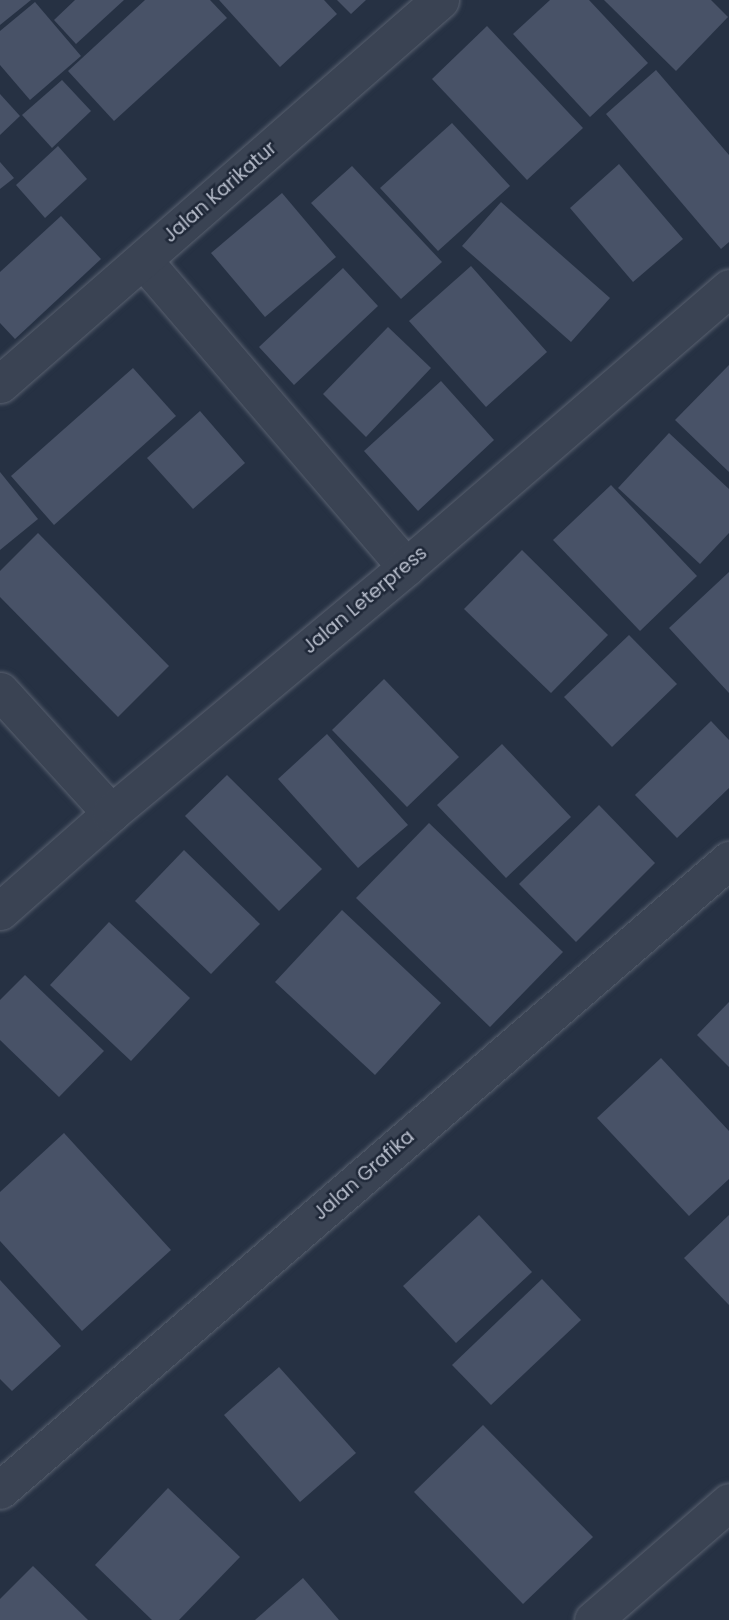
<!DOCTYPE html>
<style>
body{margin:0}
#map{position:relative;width:729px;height:1620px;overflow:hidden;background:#263143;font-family:Poppins,sans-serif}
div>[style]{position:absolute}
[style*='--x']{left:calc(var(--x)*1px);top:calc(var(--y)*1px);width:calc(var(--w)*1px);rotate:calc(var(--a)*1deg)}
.building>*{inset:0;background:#485267}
.roads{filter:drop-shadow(0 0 2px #596170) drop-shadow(0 0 2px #596170)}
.street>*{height:37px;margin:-18.5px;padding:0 18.5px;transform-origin:18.5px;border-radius:18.5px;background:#3a4353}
span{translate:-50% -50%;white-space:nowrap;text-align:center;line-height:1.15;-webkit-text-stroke:5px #1f2838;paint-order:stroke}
.street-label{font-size:19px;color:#b8becc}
</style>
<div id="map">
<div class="building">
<i style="clip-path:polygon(0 0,31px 0,0 25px)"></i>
<i style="clip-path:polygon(75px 0,124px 0,76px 44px,54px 20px)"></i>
<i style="clip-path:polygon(145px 0,210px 0,227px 18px,114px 121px,68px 71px)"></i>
<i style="clip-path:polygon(219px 0,324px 0,337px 14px,280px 67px)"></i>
<i style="clip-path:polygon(337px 0,366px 0,351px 14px)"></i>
<i style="clip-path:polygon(550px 0,589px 0,648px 63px,590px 117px,513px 34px)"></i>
<i style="clip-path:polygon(604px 0,711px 0,728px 17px,676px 71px)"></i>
<i style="clip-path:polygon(35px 2px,81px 56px,30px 100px,0 65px,0 31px)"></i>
<i style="clip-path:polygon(487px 26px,583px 128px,527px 180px,432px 79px)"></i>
<i style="clip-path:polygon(656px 70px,729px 155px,729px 242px,721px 249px,606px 114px)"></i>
<i style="clip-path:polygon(62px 80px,91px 111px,52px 148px,22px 115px)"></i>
<i style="clip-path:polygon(0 94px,20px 116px,0 135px)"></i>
<i style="clip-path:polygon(452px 123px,510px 186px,438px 251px,380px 188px)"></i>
<i style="clip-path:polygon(58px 146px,87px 179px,45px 218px,16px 185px)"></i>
<i style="clip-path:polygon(0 162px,14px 178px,0 189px)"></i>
<i style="clip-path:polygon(619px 164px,683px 239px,633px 282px,570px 208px)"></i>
<i style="clip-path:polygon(352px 166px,442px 262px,401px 299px,311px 203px)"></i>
<i style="clip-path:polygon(282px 193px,336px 257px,265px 317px,211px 253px)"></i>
<i style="clip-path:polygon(501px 202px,610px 298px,571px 342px,462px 246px)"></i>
<i style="clip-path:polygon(61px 216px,101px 259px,15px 339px,0 323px,0 272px)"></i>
<i style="clip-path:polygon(471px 266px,547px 352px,486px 407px,409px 321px)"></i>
<i style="clip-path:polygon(343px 268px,378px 306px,294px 385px,259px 347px)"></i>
<i style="clip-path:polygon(388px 327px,431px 368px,366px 437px,323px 394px)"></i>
<i style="clip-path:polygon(729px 365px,729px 472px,675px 420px)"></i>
<i style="clip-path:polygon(133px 368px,176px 416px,54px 525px,11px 476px)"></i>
<i style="clip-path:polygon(441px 381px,494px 440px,418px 511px,364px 451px)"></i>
<i style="clip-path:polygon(200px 411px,245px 463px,193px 509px,147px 458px)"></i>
<i style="clip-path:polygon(669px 433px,729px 489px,729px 533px,700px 564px,618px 488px)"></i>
<i style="clip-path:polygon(0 472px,38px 519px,0 550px)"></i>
<i style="clip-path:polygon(611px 485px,697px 576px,640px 631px,553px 540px)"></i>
<i style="clip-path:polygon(38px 533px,169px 666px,118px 717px,0 597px,0 571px)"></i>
<i style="clip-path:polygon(522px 550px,608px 635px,551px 693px,464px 609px)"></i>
<i style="clip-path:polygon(729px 572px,729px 693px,669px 628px)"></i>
<i style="clip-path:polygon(629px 635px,677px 684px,612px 747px,564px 697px)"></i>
<i style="clip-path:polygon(384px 679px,459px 757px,407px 807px,332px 730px)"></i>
<i style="clip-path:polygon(711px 721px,729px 740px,729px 788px,677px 838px,635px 795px)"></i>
<i style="clip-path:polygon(327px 734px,408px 825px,358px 868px,278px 779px)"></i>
<i style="clip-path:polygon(502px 744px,571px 817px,506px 878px,437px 805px)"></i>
<i style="clip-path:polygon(227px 775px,322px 869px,279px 911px,185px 816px)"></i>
<i style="clip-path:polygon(599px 805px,655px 863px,576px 942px,519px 884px)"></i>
<i style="clip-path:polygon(429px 823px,563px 952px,490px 1027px,356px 898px)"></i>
<i style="clip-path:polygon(184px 850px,260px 924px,211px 974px,135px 901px)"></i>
<i style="clip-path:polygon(342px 910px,441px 1003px,375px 1075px,275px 982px)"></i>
<i style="clip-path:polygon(109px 922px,190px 998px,131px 1061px,50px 985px)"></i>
<i style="clip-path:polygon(25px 975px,104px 1051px,59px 1097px,0 1040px,0 1000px)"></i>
<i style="clip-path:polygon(729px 1002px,729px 1067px,697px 1035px)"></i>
<i style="clip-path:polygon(661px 1058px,729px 1131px,729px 1179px,689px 1216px,597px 1118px)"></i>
<i style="clip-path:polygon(64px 1133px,171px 1250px,82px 1331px,0 1241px,0 1192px)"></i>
<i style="clip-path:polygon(479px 1215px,532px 1272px,456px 1343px,403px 1286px)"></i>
<i style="clip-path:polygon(729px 1215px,729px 1305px,684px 1258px)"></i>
<i style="clip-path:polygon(542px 1279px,581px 1320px,491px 1405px,452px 1365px)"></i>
<i style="clip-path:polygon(0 1280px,61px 1346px,12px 1391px,0 1379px)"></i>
<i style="clip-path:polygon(279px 1367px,356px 1453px,300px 1502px,224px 1415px)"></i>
<i style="clip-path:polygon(483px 1425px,593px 1537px,523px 1604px,414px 1492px)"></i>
<i style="clip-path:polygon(168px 1488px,240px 1557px,179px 1620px,152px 1620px,95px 1565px)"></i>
<i style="clip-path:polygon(33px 1566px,88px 1620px,0 1620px,0 1599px)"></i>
<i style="clip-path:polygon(303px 1578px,339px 1620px,255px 1620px)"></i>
</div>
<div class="roads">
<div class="street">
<i style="--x:143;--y:260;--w:404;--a:49.4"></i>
<i style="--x:0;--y:384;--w:584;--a:-41.11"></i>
<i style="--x:0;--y:691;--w:165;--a:47.7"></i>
<i style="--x:0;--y:911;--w:148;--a:-41.4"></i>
<i style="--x:111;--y:813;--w:384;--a:-39.8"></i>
<i style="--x:406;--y:567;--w:427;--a:-40.8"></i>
<i style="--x:0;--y:1490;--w:964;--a:-40.83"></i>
<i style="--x:593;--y:1620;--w:180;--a:-40.9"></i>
</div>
</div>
<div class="street-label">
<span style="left:220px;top:192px;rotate:-41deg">Jalan Karikatur</span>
<span style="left:365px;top:600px;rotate:-40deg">Jalan Leterpress</span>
<span style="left:364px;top:1175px;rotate:-41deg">Jalan Grafika</span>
</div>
</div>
